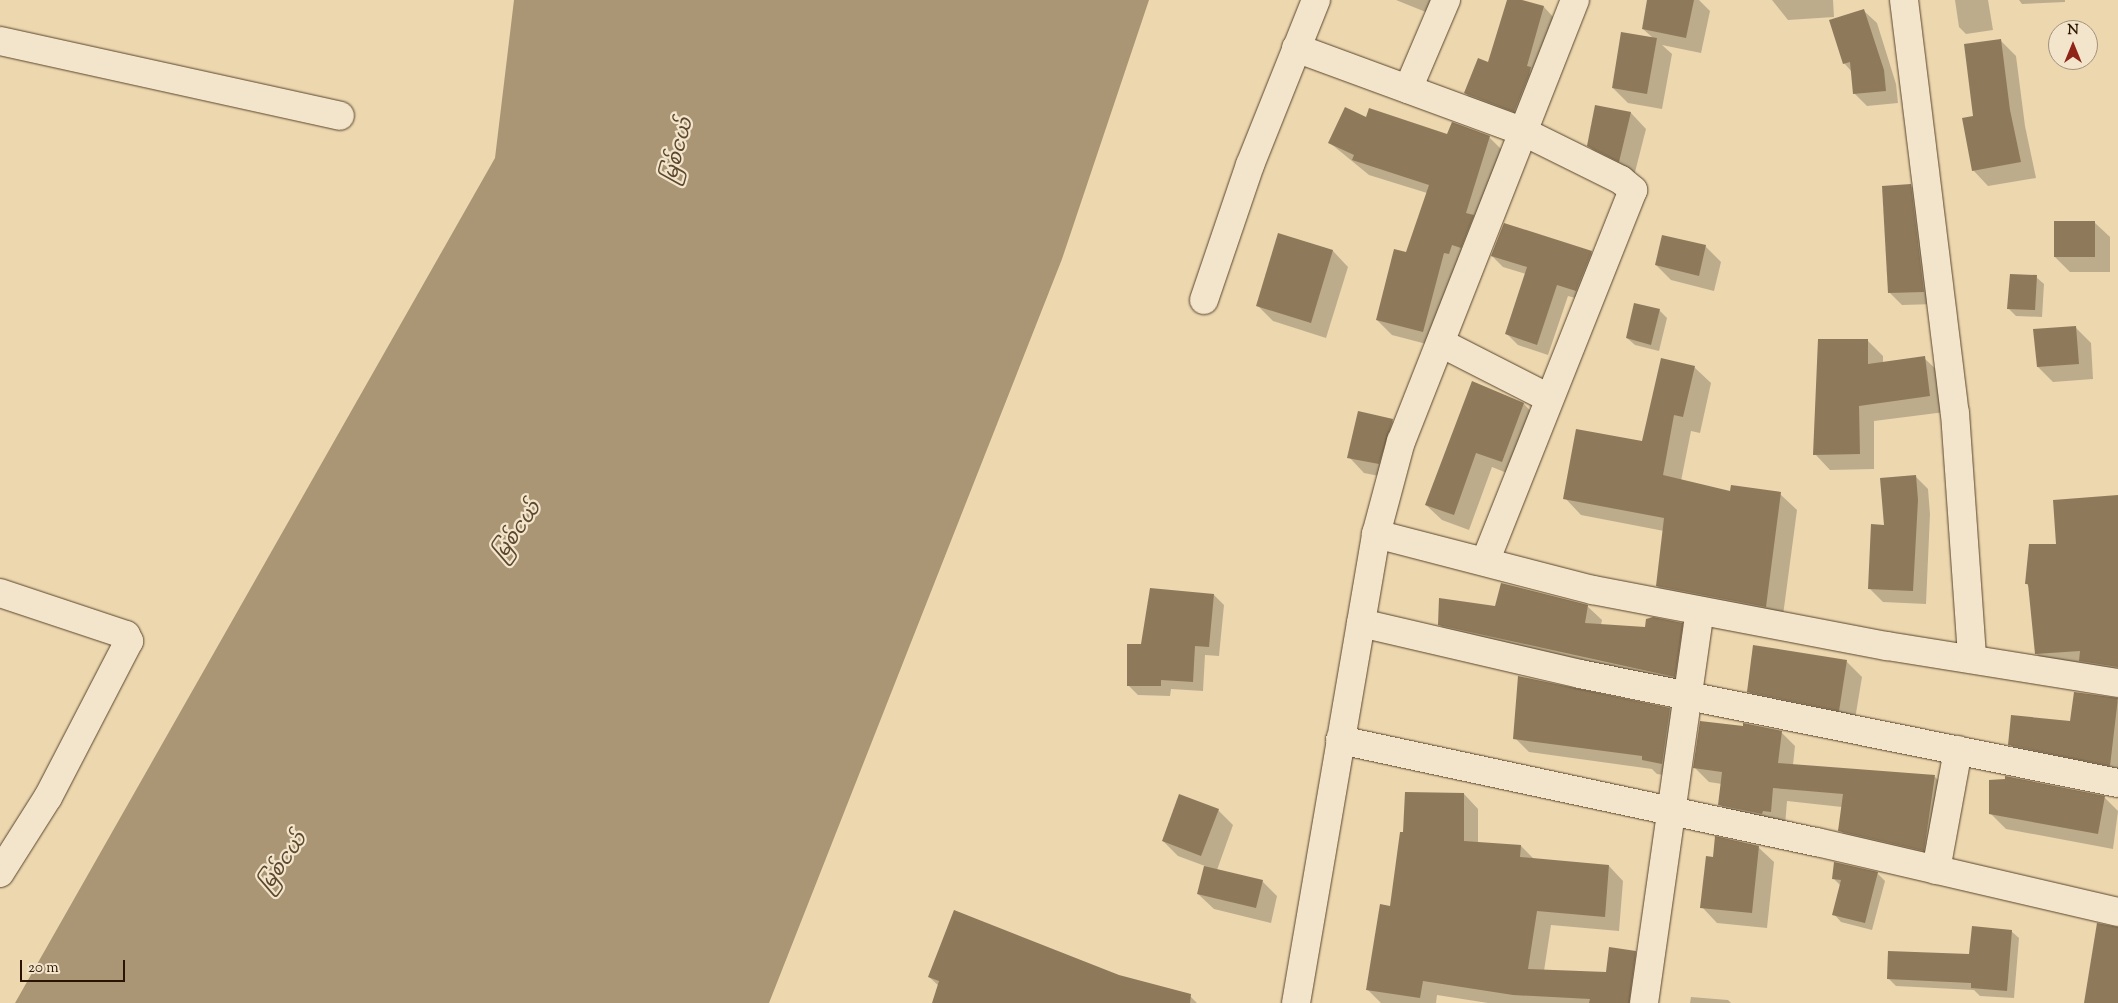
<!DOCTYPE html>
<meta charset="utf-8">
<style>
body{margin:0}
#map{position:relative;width:2118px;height:1003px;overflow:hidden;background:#ecd7af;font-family:"Sorts Mill Goudy","Noto Sans Myanmar",serif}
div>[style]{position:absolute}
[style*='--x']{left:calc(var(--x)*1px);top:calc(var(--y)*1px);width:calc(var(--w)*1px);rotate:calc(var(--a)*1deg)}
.water>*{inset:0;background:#aa9574}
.shadow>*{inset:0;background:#0003}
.building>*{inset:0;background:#8f795b}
.roads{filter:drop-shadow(0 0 1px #5a452c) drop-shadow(0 0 1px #5a452c)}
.minor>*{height:28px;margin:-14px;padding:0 14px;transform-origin:14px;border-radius:14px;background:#f3e5cb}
span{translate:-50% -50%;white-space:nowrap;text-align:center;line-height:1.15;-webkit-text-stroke:4.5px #f3e5cb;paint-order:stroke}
.water-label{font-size:20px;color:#5d482f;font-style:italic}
.north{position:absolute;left:2048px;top:20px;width:50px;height:50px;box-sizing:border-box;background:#f3e5cb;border:1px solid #a3917a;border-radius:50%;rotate:0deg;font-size:14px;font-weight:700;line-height:20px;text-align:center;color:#2a1401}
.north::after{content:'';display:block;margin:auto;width:18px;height:22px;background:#8f2418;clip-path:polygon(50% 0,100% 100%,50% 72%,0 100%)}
.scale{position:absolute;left:20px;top:960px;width:105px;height:22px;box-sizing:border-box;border:2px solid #2a1401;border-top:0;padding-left:6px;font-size:15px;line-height:18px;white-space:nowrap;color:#2a1401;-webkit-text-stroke:4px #f3e5cb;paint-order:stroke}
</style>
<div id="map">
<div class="water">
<i style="clip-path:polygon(514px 0,1149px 0,1062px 259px,769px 1003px,15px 1003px,495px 158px)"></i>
</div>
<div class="shadow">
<i style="clip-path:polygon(1396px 0,1450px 0,1443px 19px)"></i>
<i style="clip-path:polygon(1508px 0,1544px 7px,1555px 19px,1525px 122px,1476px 104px,1465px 93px,1489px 63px)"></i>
<i style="clip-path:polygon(1649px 0,1699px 0,1710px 11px,1701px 53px,1662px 45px,1672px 54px,1662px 109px,1628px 103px,1613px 88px,1653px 38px,1643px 29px)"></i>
<i style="clip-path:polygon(1772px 0,1833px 0,1834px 17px,1788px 20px)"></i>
<i style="clip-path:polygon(1955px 0,1988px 0,1993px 30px,1966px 34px,1959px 27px)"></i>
<i style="clip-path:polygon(2019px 0,2065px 0,2065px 2px,2022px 4px)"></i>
<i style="clip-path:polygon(1864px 11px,1877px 23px,1896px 84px,1898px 103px,1867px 106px,1854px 93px,1852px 72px,1844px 63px)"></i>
<i style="clip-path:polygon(2000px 40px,2016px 56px,2025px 126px,2036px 178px,1988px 186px,1973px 170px,1975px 117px)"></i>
<i style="clip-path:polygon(1631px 113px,1646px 129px,1634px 176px,1603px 161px,1588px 145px)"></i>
<i style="clip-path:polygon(1367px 118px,1448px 136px,1489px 137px,1504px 152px,1438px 347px,1392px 335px,1377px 320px,1407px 253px,1427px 193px,1369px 175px,1330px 143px)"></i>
<i style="clip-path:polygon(1910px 185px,1923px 197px,1936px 304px,1902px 305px,1890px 293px)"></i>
<i style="clip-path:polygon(2094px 222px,2110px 237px,2110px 272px,2070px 272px,2055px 257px)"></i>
<i style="clip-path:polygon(1279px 235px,1333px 251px,1348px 267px,1326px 338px,1273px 321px,1258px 306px)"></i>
<i style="clip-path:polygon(1705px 246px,1721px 262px,1714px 291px,1671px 280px,1656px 265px)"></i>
<i style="clip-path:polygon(1591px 252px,1603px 263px,1587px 301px,1568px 296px,1548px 355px,1518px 345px,1507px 334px,1526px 274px,1503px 267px,1492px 256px)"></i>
<i style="clip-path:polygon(2036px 277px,2044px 284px,2042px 317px,2016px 316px,2009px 309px)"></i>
<i style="clip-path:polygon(1659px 310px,1667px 318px,1659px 351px,1635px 345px,1627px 338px)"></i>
<i style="clip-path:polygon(2075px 327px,2091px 343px,2093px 379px,2053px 382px,2038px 367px)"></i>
<i style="clip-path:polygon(1868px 341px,1883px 356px,1883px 363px,1924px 358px,1940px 373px,1945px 412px,1874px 421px,1874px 469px,1830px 470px,1815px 454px)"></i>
<i style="clip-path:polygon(1694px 367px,1711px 383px,1700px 433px,1691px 431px,1681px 481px,1731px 492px,1780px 494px,1797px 510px,1782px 623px,1674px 602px,1657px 586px,1664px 531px,1581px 515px,1565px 498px,1643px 443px)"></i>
<i style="clip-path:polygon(1473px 383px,1524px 404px,1539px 420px,1517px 477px,1492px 467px,1469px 530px,1442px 520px,1426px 505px)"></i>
<i style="clip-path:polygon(1392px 420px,1408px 435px,1394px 479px,1364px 473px,1349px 457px)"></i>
<i style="clip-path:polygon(1915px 476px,1928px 489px,1930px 514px,1926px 604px,1883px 602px,1870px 589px,1885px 526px)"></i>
<i style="clip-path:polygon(2118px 497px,2118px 668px,2096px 668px,2093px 665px,2051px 668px,2036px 653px,2029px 587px,2026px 583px)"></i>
<i style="clip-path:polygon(1214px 595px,1224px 605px,1219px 656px,1205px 655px,1203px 691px,1171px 689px,1170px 696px,1138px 695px,1128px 685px,1142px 645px)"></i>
<i style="clip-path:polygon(1587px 606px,1602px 620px,1601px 625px,1646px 629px,1682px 624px,1696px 638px,1689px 691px,1453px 639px,1439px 624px,1496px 607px)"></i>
<i style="clip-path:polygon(1846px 661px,1862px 677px,1854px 725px,1764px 707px,1748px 691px)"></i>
<i style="clip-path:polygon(2075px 694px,2118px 701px,2118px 779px,2025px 760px,2010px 744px,2071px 723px)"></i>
<i style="clip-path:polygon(1670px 709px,1684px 723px,1676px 777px,1657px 774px,1652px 769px,1529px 752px,1515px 738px)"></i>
<i style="clip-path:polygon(1781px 732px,1795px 746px,1793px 765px,1935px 777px,1949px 791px,1937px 864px,1854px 845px,1840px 830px,1842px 807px,1787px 801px,1785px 826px,1734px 819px,1720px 804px,1722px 784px,1709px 782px,1695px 768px)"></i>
<i style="clip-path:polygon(1464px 794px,1478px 809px,1478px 843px,1521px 846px,1534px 859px,1609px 866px,1623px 881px,1619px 931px,1551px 925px,1544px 971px,1607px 973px,1635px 952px,1650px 966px,1644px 1003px,1488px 1003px,1437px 995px,1436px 1003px,1381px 1003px,1368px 990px,1391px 907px,1404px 834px)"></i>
<i style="clip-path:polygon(2105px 798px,2118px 811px,2113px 849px,2006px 829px,1991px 814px)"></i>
<i style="clip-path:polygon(1218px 810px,1233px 825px,1217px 870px,1262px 881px,1277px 896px,1271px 923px,1214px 909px,1198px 894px,1205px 866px,1178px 856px,1163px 841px)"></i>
<i style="clip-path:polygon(1758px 847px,1774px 862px,1767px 928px,1717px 923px,1702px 907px)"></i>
<i style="clip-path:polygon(1877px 873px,1885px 881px,1872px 930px,1841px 922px,1834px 914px,1841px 886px,1834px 879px)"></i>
<i style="clip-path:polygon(2011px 931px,2019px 938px,2014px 998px,1980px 996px,1974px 990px,1896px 986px,1889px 979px,1970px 955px)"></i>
<i style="clip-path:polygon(1119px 976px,1188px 994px,1197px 1003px,934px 1003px,939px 986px,929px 977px)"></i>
<i style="clip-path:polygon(1691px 997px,1728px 1000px,1731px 1003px,1690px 1003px)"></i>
</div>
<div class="building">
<i style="clip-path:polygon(1507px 0,1522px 0,1544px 6px,1527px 66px,1531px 67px,1529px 75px,1514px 112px,1464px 93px,1478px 58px,1488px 62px)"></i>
<i style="clip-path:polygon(1647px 0,1694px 0,1686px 38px,1642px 29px)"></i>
<i style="clip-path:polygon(1864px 9px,1884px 70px,1886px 91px,1853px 94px,1850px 62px,1843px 64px,1829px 20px)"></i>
<i style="clip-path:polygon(1621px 32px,1657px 38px,1647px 94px,1612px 88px)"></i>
<i style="clip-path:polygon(2001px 39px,2010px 110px,2021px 162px,1972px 171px,1962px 118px,1973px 116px,1964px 44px)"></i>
<i style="clip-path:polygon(1595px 105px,1631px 112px,1619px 162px,1587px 146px)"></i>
<i style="clip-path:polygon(1345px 107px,1366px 117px,1369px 108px,1447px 134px,1452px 122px,1490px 136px,1466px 213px,1474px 215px,1461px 248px,1452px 245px,1449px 254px,1444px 253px,1423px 332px,1376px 320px,1394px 249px,1406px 252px,1429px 185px,1352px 160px,1354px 155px,1328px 143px)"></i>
<i style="clip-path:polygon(1911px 184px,1924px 292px,1888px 293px,1882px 186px)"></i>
<i style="clip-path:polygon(2054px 221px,2095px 221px,2095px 257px,2054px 257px)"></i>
<i style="clip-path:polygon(1504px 223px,1592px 251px,1576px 291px,1557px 285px,1537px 345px,1505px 334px,1527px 267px,1491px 256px)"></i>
<i style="clip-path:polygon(1278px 233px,1333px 250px,1311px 323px,1256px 306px)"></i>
<i style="clip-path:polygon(1662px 235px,1706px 245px,1699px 276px,1655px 265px)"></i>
<i style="clip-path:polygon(2010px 274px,2037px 275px,2035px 310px,2007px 309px)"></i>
<i style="clip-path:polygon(1634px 303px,1660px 309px,1651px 345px,1626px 338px)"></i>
<i style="clip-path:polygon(2076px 326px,2079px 364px,2037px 367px,2033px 329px)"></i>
<i style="clip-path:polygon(1818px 339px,1868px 339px,1868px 364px,1925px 356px,1930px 396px,1859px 406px,1860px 454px,1813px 455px)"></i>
<i style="clip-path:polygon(1661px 358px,1695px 366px,1683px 417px,1674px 415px,1663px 475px,1730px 491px,1731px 485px,1781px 492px,1766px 607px,1656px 586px,1664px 518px,1563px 499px,1576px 429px,1642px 441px)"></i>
<i style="clip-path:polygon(1472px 381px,1524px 403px,1502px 462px,1476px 453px,1454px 515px,1425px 505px)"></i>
<i style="clip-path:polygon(1358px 411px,1393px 419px,1379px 464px,1347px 458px)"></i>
<i style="clip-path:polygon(1916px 475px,1918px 500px,1913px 591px,1868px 589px,1871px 524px,1884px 525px,1880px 478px)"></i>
<i style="clip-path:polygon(2118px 495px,2118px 667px,2079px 661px,2080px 651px,2035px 654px,2028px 584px,2025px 584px,2029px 544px,2056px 544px,2053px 500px)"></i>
<i style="clip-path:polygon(1501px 583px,1588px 605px,1585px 623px,1645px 627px,1646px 619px,1653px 617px,1683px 623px,1675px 677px,1438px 625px,1439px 598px,1495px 606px)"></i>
<i style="clip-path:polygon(1150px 588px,1214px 594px,1209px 647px,1195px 646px,1193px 682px,1161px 680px,1161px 686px,1127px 686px,1127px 644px,1141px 644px)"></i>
<i style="clip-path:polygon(1753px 645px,1847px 660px,1839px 711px,1747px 692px)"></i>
<i style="clip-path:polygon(1518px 676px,1670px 708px,1662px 764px,1642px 760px,1642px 756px,1513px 739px)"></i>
<i style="clip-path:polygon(2074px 692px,2118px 698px,2110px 766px,2008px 745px,2011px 715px,2070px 721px)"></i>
<i style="clip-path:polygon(1700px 721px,1743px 726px,1743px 723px,1782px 731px,1778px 763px,1935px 775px,1924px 851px,1838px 831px,1843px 794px,1773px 788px,1771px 812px,1763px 811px,1762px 814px,1718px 805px,1722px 772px,1693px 768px)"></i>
<i style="clip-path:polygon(2005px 776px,2105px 796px,2098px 834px,1989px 814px,1989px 780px,2005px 779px)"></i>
<i style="clip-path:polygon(1405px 792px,1464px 793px,1464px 841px,1521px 845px,1520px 857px,1609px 865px,1605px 917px,1537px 911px,1528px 969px,1606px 972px,1609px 947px,1636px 951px,1629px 1003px,1589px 1003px,1590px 999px,1513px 995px,1423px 981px,1420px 998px,1366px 990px,1380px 904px,1390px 906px,1400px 832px,1403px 832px)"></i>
<i style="clip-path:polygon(1179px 794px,1219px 809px,1201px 856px,1162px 841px)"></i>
<i style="clip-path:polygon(1715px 836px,1759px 846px,1752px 913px,1700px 908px,1706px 856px,1713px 857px)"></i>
<i style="clip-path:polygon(1834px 862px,1878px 872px,1865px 923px,1832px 915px,1841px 880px,1832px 879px)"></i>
<i style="clip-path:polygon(1204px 866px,1263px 880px,1256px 908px,1197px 894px)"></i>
<i style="clip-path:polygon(954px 910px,1119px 975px,1191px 994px,1190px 1003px,932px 1003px,939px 981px,928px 977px)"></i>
<i style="clip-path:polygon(2097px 923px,2118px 927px,2118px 1003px,2084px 1003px)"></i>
<i style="clip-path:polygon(1972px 926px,2012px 930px,2007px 991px,1971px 988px,1971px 983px,1887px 979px,1888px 951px,1969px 954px)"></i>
</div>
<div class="roads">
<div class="minor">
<i style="--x:1575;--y:0;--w:474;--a:111.5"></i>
<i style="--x:1401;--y:441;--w:96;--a:105"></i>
<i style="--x:1376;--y:534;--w:224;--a:14.5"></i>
<i style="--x:1593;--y:590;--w:299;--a:10.8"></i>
<i style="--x:1887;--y:646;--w:234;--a:9.1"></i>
<i style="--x:1904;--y:0;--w:416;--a:83"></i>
<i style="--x:1955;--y:413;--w:246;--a:86"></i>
<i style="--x:0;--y:41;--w:348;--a:12.4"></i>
<i style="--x:1296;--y:48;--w:243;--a:20.2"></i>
<i style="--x:1524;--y:132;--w:108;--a:26.3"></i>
<i style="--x:1621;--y:180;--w:16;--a:40"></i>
<i style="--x:1633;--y:190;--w:399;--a:111.7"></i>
<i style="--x:1408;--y:89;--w:97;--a:-66.9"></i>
<i style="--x:1204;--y:300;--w:143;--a:-71.2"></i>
<i style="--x:1250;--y:165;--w:178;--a:-68.2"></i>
<i style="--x:1441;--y:343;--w:121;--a:27"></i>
<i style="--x:0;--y:593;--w:133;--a:18.4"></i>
<i style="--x:126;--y:635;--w:7;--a:63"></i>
<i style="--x:129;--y:641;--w:176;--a:117.4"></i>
<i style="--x:48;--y:797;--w:90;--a:122.3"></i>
<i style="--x:1361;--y:623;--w:225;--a:13.1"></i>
<i style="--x:1580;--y:674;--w:549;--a:11.45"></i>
<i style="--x:1340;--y:740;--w:488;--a:12.1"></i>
<i style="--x:1817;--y:842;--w:309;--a:13.1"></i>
<i style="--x:1936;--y:870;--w:122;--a:-79.6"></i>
<i style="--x:1296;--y:1003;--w:476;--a:-80.3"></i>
<i style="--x:1644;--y:1003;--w:396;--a:-81.9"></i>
</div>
</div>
<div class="water-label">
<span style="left:679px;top:151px;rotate:-75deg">မြစ်ငယ်</span>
<span style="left:518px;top:532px;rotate:-55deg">မြစ်ငယ်</span>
<span style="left:284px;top:863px;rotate:-55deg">မြစ်ငယ်</span>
</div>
<div class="north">N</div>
<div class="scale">20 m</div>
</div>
